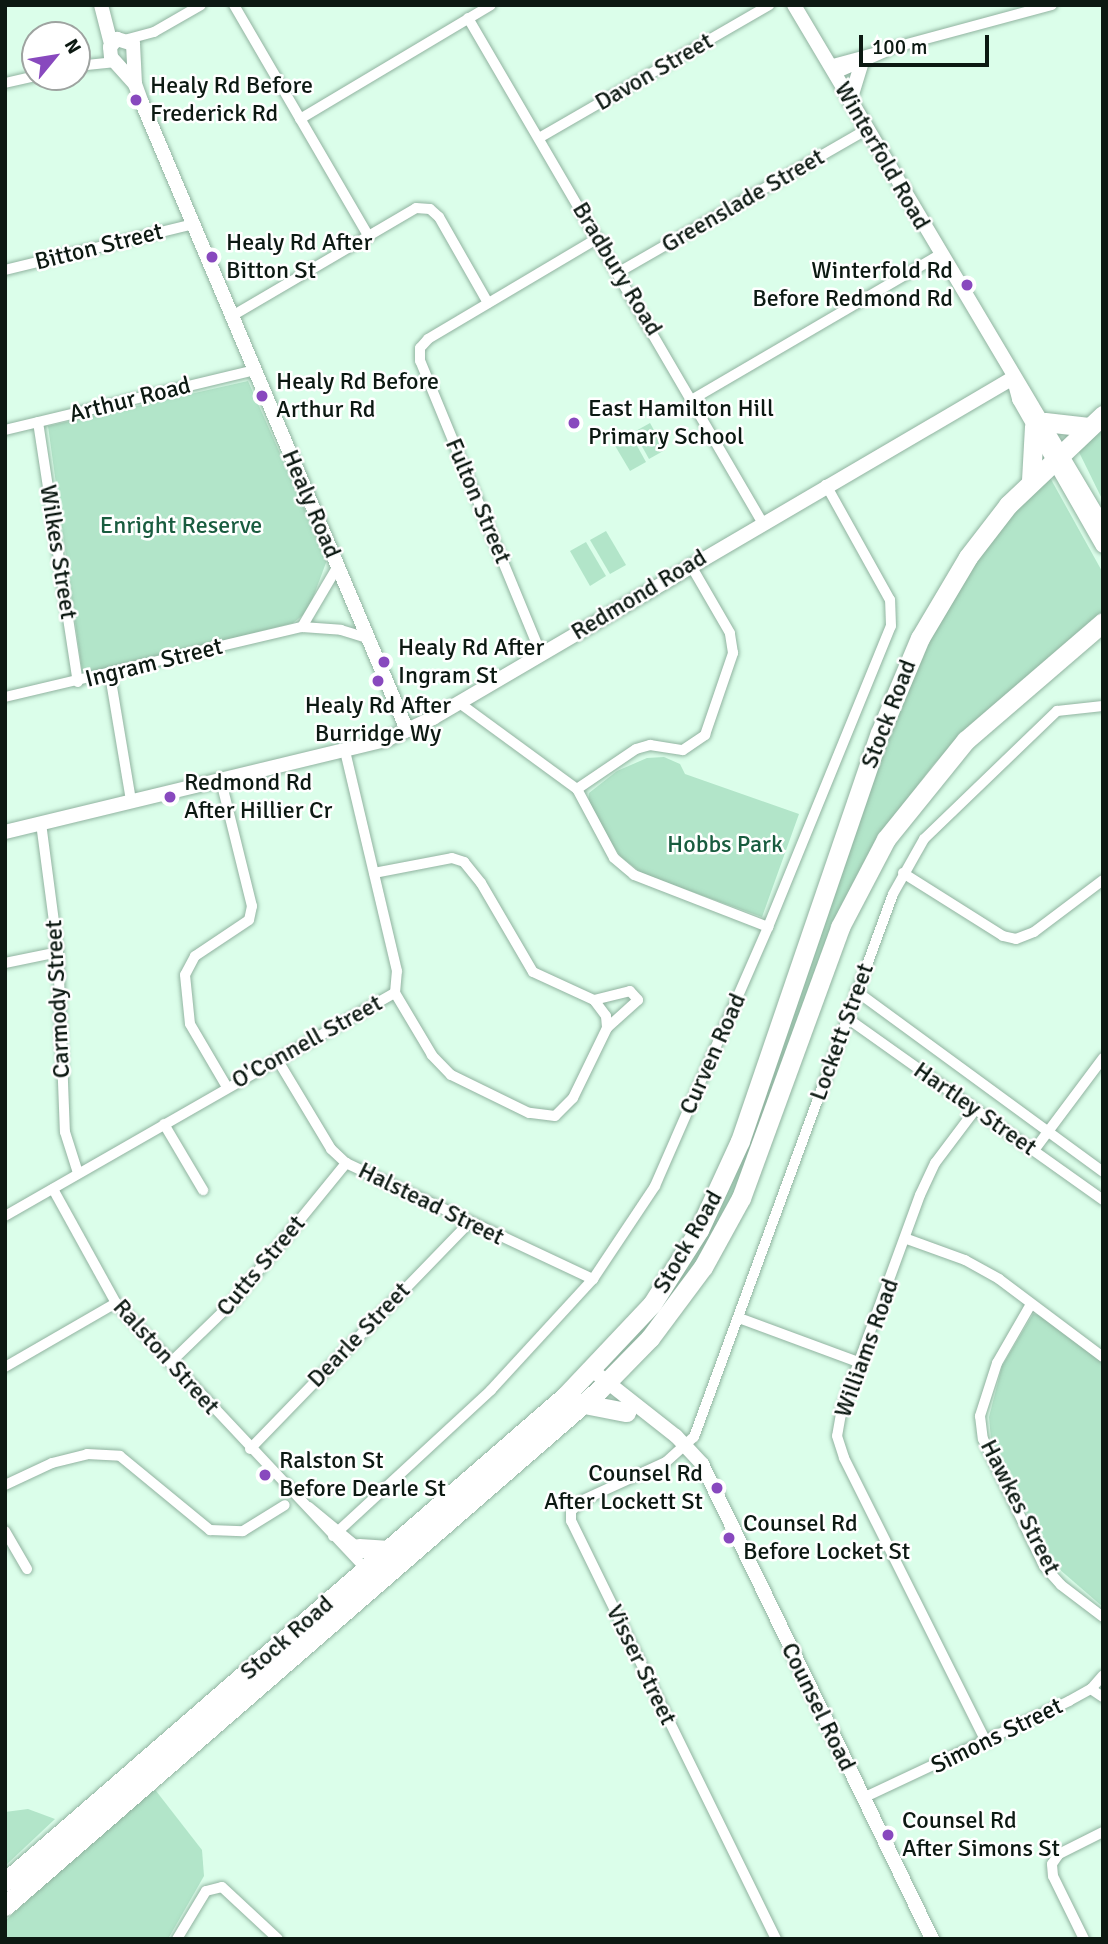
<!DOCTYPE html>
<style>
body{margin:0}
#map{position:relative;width:1108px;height:1944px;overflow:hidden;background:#dbfeea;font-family:Signika,sans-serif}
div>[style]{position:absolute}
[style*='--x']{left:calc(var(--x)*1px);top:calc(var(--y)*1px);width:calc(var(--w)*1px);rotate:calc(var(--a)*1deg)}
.green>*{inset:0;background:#b2e5c9}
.roads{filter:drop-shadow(0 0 2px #91b3a0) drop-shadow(0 0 2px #91b3a0)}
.street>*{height:10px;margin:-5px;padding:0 5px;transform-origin:5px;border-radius:5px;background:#fff}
.secondary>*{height:14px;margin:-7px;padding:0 7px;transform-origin:7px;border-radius:7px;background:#fff}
.highway>*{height:19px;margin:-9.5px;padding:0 9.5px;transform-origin:9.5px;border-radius:9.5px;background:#fff}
.dots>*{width:19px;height:19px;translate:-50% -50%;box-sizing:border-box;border:4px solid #fff;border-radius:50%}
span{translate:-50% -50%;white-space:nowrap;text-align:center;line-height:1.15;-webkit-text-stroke:5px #fff;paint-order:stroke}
.street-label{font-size:24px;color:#0c1912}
.poi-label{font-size:24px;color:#0c1912}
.left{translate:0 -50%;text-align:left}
.right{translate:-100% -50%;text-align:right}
.park-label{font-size:24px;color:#195c3f}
.frame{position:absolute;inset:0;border:7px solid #0c1912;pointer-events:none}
.north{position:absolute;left:21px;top:21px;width:70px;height:70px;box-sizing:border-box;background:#fff;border:2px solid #9ea3a0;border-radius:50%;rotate:60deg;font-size:19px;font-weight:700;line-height:28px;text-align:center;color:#0c1912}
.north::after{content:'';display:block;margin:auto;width:24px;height:32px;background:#8849be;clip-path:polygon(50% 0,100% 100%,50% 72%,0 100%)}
.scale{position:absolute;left:859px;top:35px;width:130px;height:32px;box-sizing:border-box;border:4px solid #0c1912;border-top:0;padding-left:9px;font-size:21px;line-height:24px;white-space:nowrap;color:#0c1912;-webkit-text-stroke:5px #fff;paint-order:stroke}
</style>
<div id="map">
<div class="green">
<i style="clip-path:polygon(248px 381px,327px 560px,308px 611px,293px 623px,90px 674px,82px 671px,48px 426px)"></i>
<i style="clip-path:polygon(1103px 422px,1103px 501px,1077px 448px)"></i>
<i style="clip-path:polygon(650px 423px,665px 450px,649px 459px,634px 432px)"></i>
<i style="clip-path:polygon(631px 435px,646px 462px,630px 471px,614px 444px)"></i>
<i style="clip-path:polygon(1048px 474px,1103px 573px,1103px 614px,971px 726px,933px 765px,881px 834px,845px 899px,724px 1218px,664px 1312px,606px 1370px,647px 1318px,758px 1105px,916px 661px,989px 539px)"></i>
<i style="clip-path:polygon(606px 531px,626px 565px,610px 574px,590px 540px)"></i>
<i style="clip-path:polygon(586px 542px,606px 576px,590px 586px,570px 551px)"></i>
<i style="clip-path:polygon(664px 757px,680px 764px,685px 774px,799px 814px,762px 917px,643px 874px,621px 857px,607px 837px,588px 804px,589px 793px,617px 771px,647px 758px)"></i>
<i style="clip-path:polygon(1033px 1314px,1042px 1315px,1103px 1362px,1103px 1607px,1051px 1562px,991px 1439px,989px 1417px,1002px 1366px)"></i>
<i style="clip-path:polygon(153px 1787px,202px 1850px,204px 1876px,168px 1939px,5px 1939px,5px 1921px)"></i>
<i style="clip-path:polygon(28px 1809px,55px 1819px,5px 1866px,5px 1812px)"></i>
</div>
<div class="roads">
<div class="street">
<i style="--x:234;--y:5;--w:268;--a:59.8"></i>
<i style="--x:468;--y:18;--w:583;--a:59.74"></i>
<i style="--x:128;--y:39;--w:27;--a:-15"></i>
<i style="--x:154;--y:32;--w:54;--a:-29.9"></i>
<i style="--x:829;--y:65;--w:231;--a:-15.1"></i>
<i style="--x:77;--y:66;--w:39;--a:-6"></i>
<i style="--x:835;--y:74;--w:55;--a:-23.7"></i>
<i style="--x:5;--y:83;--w:31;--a:-13"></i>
<i style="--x:300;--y:119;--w:222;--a:-30.8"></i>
<i style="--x:539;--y:138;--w:266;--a:-30"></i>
<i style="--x:5;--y:270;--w:194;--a:-13.7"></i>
<i style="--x:619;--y:272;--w:285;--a:-29.9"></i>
<i style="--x:232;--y:316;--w:213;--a:-30.4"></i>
<i style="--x:416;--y:208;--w:14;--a:4"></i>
<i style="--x:430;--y:209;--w:12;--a:42"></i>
<i style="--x:439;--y:217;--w:99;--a:60.3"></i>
<i style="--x:693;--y:399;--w:285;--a:-30.3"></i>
<i style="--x:38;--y:422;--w:263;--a:81.3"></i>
<i style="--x:5;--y:430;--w:256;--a:-13.5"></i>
<i style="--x:302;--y:627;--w:71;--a:-59.5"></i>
<i style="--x:541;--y:654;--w:317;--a:-112.4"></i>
<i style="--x:420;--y:361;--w:13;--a:-90"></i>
<i style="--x:420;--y:348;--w:12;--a:-48"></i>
<i style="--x:428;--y:339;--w:198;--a:-30.7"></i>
<i style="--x:110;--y:675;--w:128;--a:80.5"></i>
<i style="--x:5;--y:697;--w:305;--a:-13.3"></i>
<i style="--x:302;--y:627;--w:39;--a:4"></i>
<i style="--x:341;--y:630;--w:28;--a:17"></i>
<i style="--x:458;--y:702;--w:147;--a:36.2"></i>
<i style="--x:577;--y:789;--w:78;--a:61.8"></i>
<i style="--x:614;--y:858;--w:26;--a:40"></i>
<i style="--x:634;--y:875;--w:144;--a:21.2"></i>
<i style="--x:221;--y:781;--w:129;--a:76.1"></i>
<i style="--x:252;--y:906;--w:14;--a:102"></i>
<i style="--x:249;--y:920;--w:65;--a:146.3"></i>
<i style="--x:195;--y:956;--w:21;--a:118"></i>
<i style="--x:185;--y:975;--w:49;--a:84.2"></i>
<i style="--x:190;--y:1024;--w:73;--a:59.6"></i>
<i style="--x:577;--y:789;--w:71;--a:-34.1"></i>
<i style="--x:636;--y:749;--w:15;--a:-16"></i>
<i style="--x:650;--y:745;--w:33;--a:9"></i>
<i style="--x:683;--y:750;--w:27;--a:-34"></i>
<i style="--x:705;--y:735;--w:87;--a:-71.1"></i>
<i style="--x:733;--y:653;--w:20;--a:-99"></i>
<i style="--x:730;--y:633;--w:80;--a:-120.1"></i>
<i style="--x:41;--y:823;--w:130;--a:82.5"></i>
<i style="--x:58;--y:952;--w:180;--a:87.8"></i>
<i style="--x:65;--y:1132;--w:43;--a:72.4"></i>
<i style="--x:374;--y:873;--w:79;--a:-10.9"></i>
<i style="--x:452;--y:858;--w:13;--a:18"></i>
<i style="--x:464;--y:862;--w:27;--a:51"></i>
<i style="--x:481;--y:883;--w:103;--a:59.7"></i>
<i style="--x:533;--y:972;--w:67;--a:24.7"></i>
<i style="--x:594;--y:1000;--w:20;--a:53"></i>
<i style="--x:606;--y:1016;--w:12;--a:85"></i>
<i style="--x:607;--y:1028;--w:78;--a:115.9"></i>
<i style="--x:573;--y:1098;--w:25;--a:135"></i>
<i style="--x:555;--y:1116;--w:26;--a:-173"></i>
<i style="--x:529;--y:1113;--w:87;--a:-154"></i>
<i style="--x:451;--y:1075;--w:28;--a:-134"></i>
<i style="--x:432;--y:1055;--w:72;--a:-120.8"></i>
<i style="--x:903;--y:873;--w:118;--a:32.2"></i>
<i style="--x:1003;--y:936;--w:13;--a:13"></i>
<i style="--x:1016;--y:939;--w:19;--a:-21"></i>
<i style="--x:1034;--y:932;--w:86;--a:-37"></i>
<i style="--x:5;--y:963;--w:54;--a:-11.7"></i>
<i style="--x:856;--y:991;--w:306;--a:36.2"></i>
<i style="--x:594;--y:1000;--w:37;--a:-14"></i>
<i style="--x:630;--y:991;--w:12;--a:48"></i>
<i style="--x:638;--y:1000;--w:42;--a:137.9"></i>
<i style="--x:847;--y:1018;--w:314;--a:35.4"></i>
<i style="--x:277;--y:1059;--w:105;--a:59"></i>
<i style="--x:331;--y:1149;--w:21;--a:43"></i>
<i style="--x:346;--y:1163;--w:273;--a:25.2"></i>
<i style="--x:975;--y:1110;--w:66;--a:127"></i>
<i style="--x:935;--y:1163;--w:35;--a:115"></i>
<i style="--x:920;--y:1195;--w:227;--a:110.1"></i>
<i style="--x:842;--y:1408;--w:28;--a:100"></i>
<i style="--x:837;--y:1436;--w:23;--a:72"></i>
<i style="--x:844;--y:1458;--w:318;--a:63.4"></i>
<i style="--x:164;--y:1124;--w:77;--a:59.4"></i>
<i style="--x:1035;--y:1149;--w:114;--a:-53.2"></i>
<i style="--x:53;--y:1189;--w:130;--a:61.1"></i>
<i style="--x:116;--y:1303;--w:366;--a:46.8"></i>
<i style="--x:5;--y:1216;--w:449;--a:-29.8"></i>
<i style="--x:395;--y:993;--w:22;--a:-85"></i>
<i style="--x:397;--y:971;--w:226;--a:-103.3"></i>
<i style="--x:907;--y:1239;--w:62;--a:19.9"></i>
<i style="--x:965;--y:1260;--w:39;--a:29"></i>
<i style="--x:999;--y:1279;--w:130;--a:36.9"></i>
<i style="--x:1031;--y:1304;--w:68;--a:120"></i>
<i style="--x:997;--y:1363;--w:56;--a:107.8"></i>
<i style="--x:980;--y:1416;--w:23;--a:83"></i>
<i style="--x:983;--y:1439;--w:141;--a:64.3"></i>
<i style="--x:1044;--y:1566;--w:25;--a:48"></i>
<i style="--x:1061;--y:1585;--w:53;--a:37.3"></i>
<i style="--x:739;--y:1318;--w:127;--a:20.3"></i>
<i style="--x:170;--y:1363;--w:86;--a:-44.1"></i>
<i style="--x:232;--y:1303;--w:181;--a:-50.8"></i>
<i style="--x:5;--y:1367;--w:128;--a:-30"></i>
<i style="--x:250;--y:1449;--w:315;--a:-45.9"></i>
<i style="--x:5;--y:1485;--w:52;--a:-25.1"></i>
<i style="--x:52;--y:1463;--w:36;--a:-14"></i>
<i style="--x:87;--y:1454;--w:33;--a:3"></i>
<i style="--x:120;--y:1456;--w:117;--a:39.4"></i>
<i style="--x:210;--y:1530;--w:33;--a:2"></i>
<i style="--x:243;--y:1531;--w:49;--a:-31.8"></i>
<i style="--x:309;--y:1507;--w:67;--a:39.6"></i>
<i style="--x:5;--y:1531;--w:44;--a:59.9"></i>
<i style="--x:333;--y:1536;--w:215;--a:-42.7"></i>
<i style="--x:491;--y:1390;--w:151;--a:-47.4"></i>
<i style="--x:593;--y:1279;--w:112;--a:-56.3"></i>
<i style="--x:655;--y:1186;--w:283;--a:-66.4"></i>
<i style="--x:768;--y:927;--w:325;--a:-67.8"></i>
<i style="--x:891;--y:626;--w:26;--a:-92"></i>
<i style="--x:890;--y:600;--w:132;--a:-119.1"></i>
<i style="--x:1091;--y:1689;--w:14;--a:34"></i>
<i style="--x:863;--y:1798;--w:228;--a:-25.2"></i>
<i style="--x:1069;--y:1701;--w:25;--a:-29"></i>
<i style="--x:1091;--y:1689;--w:18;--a:-49"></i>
<i style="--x:177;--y:1939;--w:56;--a:-58.9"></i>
<i style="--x:206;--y:1891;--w:16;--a:-14"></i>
<i style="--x:222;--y:1887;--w:76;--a:42.9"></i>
<i style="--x:776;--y:1939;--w:466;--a:-116.1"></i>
<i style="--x:571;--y:1521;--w:10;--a:-90"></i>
<i style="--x:571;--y:1511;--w:16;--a:-43"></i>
<i style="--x:583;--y:1500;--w:91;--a:-24.6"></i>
<i style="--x:666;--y:1462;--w:38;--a:-42"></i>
<i style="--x:694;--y:1437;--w:578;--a:-69.87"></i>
<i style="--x:893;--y:894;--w:63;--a:-60.6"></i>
<i style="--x:924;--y:839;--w:185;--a:-43.9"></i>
<i style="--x:1057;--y:711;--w:46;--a:-6.2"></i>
<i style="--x:1084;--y:1939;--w:70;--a:-116.2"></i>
<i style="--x:1053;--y:1876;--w:12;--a:-95"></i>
<i style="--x:1052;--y:1864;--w:12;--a:-55"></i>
<i style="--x:1059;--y:1854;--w:49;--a:-26.6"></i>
</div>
<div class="secondary">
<i style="--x:101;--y:5;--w:40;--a:75.6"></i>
<i style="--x:794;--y:5;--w:605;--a:59.28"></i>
<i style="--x:135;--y:84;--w:36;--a:-132"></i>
<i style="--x:111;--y:57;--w:10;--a:-96"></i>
<i style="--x:110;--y:47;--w:11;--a:-49"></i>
<i style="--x:117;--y:39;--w:17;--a:17"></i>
<i style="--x:133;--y:44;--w:40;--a:87.1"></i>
<i style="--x:135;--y:84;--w:20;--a:70"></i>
<i style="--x:142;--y:103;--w:681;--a:67.09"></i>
<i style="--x:850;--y:101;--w:39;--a:-73"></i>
<i style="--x:1014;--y:380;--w:20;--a:75"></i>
<i style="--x:1019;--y:399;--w:169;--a:60.3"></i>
<i style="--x:5;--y:832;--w:394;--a:-13.6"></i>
<i style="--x:388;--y:739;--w:50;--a:-25"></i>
<i style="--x:433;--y:718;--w:672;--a:-30.38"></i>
<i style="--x:592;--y:1370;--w:107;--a:38.2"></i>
<i style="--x:676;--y:1436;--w:38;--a:47"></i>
<i style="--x:702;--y:1464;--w:528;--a:64.16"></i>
</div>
<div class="highway">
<i style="--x:1045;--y:422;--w:44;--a:6.5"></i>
<i style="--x:1031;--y:480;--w:54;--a:-86.8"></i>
<i style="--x:584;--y:1404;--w:43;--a:10.8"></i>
<i style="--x:359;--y:1548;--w:30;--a:4"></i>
<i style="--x:5;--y:1882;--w:741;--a:-40.95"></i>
<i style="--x:565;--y:1396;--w:127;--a:-46.6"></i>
<i style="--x:652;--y:1304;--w:88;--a:-57.6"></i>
<i style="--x:699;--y:1230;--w:98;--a:-65.3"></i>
<i style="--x:740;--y:1141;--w:431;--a:-71.1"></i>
<i style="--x:880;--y:733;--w:103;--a:-67.2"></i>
<i style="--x:920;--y:638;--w:94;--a:-59.3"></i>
<i style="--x:968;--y:557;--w:66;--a:-52.4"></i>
<i style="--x:1008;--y:505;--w:131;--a:-43.5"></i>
<i style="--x:5;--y:1906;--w:787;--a:-40.98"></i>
<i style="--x:599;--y:1390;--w:73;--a:-45.6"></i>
<i style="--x:650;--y:1338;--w:89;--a:-53.3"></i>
<i style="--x:703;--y:1267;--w:79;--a:-61.2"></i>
<i style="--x:741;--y:1198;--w:289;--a:-69.9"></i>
<i style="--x:840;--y:927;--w:99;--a:-62.4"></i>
<i style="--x:886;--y:839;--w:127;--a:-51.1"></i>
<i style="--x:966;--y:740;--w:181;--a:-40.7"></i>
</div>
</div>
<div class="dots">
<i style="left:136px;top:100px;background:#8849be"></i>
<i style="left:212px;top:257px;background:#8849be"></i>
<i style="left:967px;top:285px;background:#8849be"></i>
<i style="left:262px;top:396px;background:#8849be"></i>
<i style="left:574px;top:423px;background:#8849be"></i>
<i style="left:384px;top:662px;background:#8849be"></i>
<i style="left:378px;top:681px;background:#8849be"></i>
<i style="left:170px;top:797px;background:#8849be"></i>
<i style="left:265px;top:1475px;background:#8849be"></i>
<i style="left:717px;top:1488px;background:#8849be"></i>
<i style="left:729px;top:1538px;background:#8849be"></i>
<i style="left:888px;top:1835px;background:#8849be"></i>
</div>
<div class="street-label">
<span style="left:654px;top:72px;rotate:-30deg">Davon Street</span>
<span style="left:882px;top:156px;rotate:60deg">Winterfold Road</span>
<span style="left:743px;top:201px;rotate:-30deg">Greenslade Street</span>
<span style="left:99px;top:247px;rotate:-14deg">Bitton Street</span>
<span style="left:617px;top:269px;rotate:59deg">Bradbury Road</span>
<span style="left:130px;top:400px;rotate:-14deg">Arthur Road</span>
<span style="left:478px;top:501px;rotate:67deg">Fulton Street</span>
<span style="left:311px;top:504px;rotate:67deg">Healy Road</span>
<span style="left:58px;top:552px;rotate:81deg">Wilkes Street</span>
<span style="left:639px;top:595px;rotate:-31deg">Redmond Road</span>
<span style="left:154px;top:663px;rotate:-14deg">Ingram Street</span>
<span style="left:889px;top:714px;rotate:-69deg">Stock Road</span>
<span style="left:58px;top:999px;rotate:-93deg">Carmody Street</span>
<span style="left:842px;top:1032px;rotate:-70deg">Lockett Street</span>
<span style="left:307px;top:1042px;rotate:-29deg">O'Connell Street</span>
<span style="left:713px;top:1054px;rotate:-66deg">Curven Road</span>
<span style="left:975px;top:1109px;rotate:35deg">Hartley Street</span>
<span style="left:431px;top:1204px;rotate:26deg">Halstead Street</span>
<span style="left:688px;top:1242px;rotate:-60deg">Stock Road</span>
<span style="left:261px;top:1266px;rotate:-50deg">Cutts Street</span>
<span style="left:359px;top:1335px;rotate:-46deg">Dearle Street</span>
<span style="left:867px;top:1348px;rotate:-70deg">Williams Road</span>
<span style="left:166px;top:1357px;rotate:48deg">Ralston Street</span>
<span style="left:1020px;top:1507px;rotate:63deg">Hawkes Street</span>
<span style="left:287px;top:1638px;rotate:-41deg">Stock Road</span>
<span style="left:641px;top:1665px;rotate:64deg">Visser Street</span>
<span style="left:818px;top:1707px;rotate:64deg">Counsel Road</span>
<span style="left:997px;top:1736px;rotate:-26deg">Simons Street</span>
</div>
<div class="poi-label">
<span class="left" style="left:150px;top:100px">Healy Rd Before<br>Frederick Rd</span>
<span class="left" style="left:226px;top:257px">Healy Rd After<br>Bitton St</span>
<span class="right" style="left:953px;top:285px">Winterfold Rd<br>Before Redmond Rd</span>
<span class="left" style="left:276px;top:396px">Healy Rd Before<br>Arthur Rd</span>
<span class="left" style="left:588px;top:423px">East Hamilton Hill<br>Primary School</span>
<span class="left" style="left:398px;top:662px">Healy Rd After<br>Ingram St</span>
<span style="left:378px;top:720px">Healy Rd After<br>Burridge Wy</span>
<span class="left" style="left:184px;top:797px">Redmond Rd<br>After Hillier Cr</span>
<span class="left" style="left:279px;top:1475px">Ralston St<br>Before Dearle St</span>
<span class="right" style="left:703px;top:1488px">Counsel Rd<br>After Lockett St</span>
<span class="left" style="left:743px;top:1538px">Counsel Rd<br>Before Locket St</span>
<span class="left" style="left:902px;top:1835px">Counsel Rd<br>After Simons St</span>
</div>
<div class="park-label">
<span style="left:181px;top:526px">Enright Reserve</span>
<span style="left:725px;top:845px">Hobbs Park</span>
</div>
<div class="frame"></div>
<div class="north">N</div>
<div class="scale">100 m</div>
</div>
